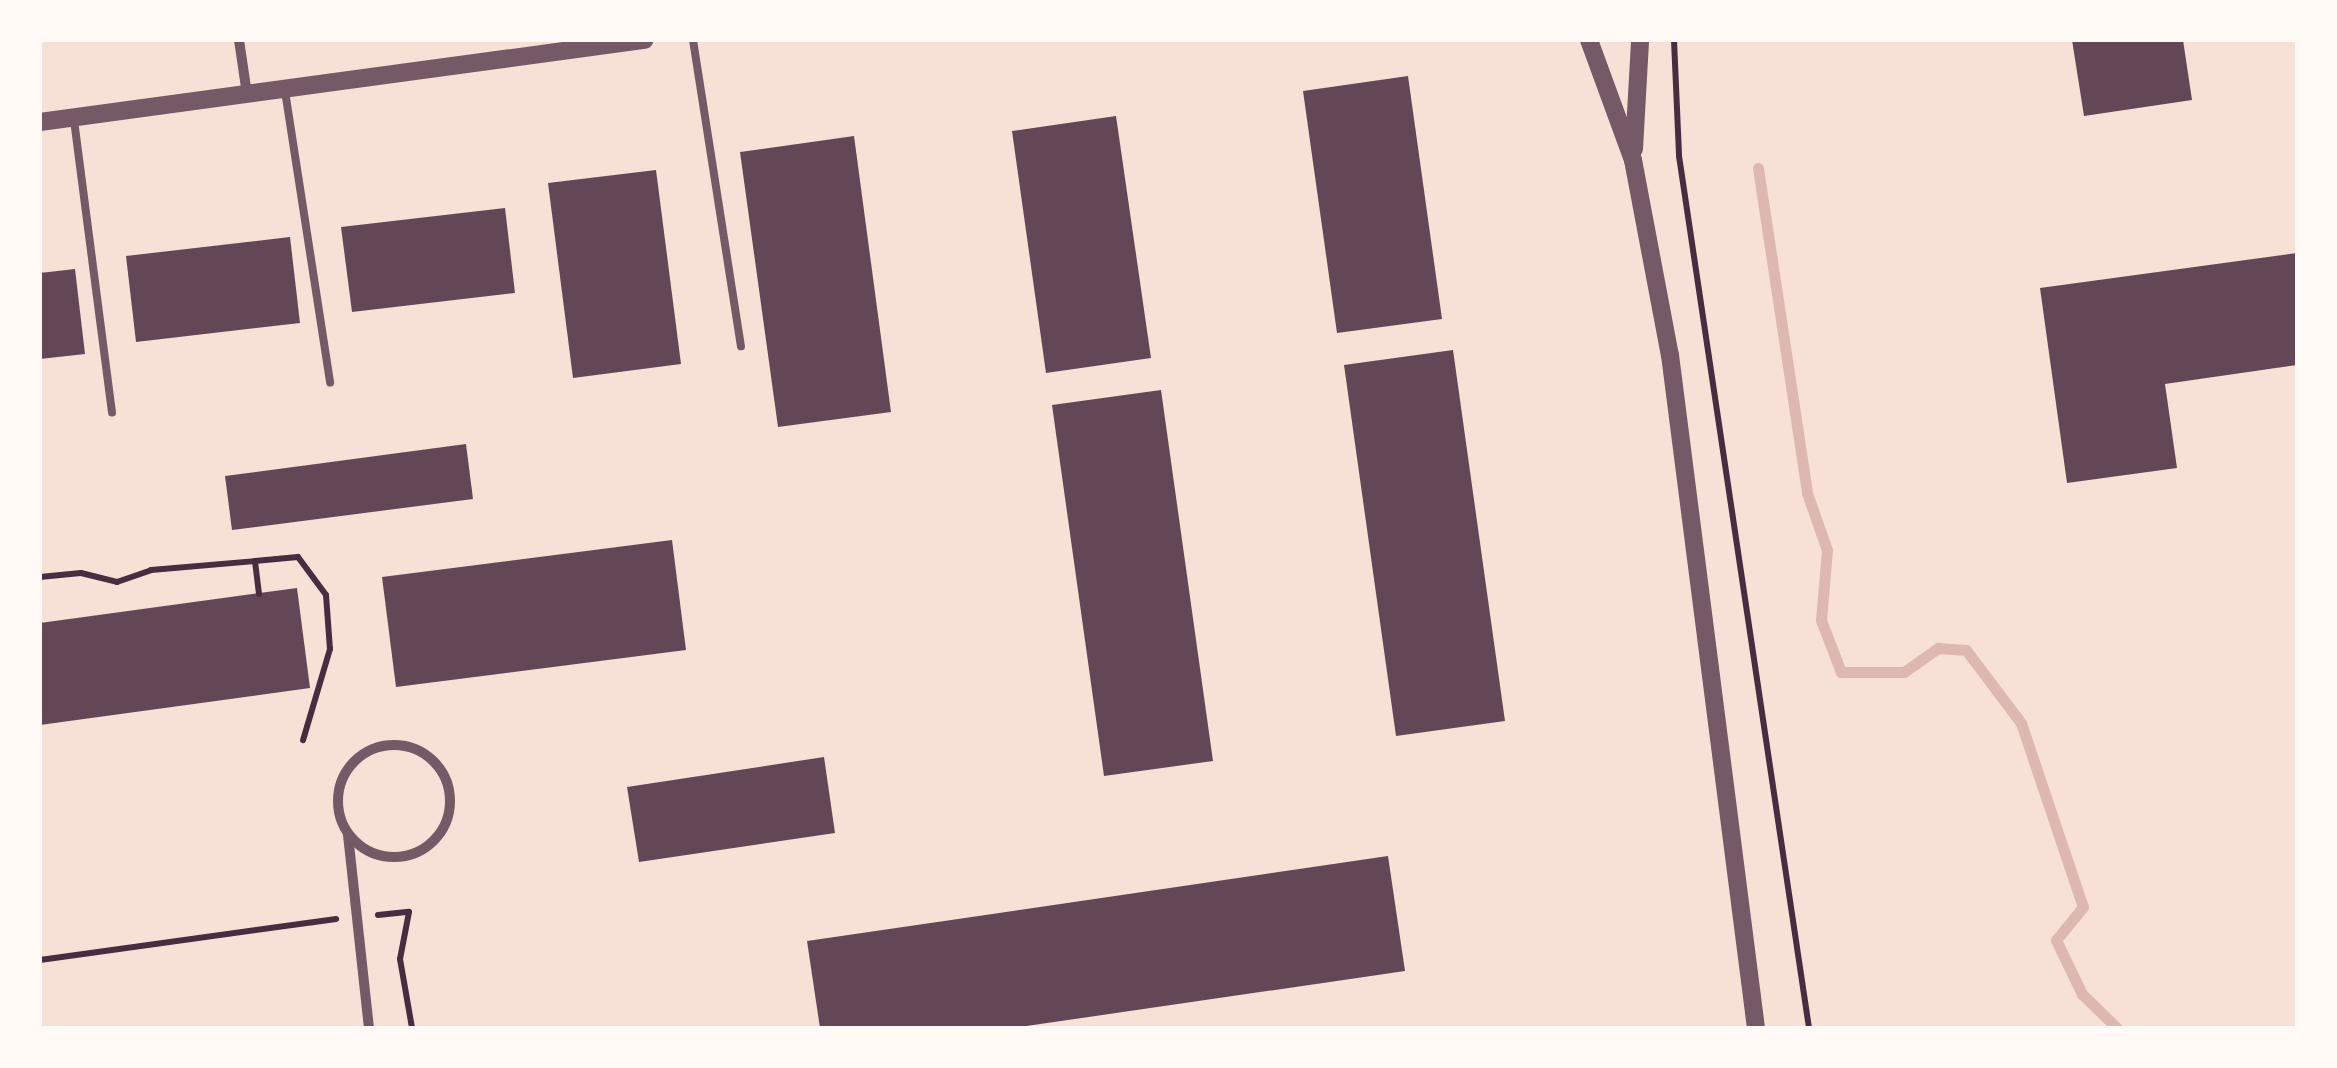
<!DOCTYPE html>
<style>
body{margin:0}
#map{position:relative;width:2337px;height:1068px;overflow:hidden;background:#f7e1d7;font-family:Manrope,sans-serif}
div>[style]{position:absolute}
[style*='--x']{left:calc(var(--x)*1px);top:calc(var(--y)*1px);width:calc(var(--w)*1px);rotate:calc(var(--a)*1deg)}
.stream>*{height:11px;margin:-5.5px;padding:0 5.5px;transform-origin:5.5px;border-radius:5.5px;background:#dcb8b0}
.building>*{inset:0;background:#644757}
.path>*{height:6px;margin:-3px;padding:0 3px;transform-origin:3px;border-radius:3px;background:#4a2c40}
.service>*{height:8px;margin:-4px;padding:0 4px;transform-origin:4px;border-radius:4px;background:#755966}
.minor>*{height:10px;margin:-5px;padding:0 5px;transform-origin:5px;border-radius:5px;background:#755966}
.minor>.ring{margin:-5px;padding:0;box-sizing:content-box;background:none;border:10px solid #755966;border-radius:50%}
.tertiary>*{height:18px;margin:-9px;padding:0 9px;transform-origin:9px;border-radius:9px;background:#755966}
span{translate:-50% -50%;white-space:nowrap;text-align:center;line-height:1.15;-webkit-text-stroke:10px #fffaf5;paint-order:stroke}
.frame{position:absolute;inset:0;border:42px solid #fffaf5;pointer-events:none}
</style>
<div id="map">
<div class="stream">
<i style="--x:1758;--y:168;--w:329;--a:81.4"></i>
<i style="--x:1807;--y:493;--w:60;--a:70.7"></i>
<i style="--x:1827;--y:550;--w:70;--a:94.9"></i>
<i style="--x:1821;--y:620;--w:56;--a:69"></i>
<i style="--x:1841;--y:672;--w:63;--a:0"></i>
<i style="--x:1904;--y:672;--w:42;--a:-35.2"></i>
<i style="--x:1938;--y:648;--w:28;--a:4"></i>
<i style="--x:1966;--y:650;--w:91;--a:53"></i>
<i style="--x:2021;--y:723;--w:194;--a:71.4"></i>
<i style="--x:2083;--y:907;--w:43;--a:129.3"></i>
<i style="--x:2056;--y:940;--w:60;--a:64.3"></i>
<i style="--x:2082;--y:994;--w:49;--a:44.2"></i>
</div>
<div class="building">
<i style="clip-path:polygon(2072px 40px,2183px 40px,2192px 100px,2084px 116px)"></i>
<i style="clip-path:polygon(1408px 76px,1442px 319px,1337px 333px,1303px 91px)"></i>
<i style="clip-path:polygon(1116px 116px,1151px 358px,1046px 373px,1012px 131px)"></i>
<i style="clip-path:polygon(854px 136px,891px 412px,778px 427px,740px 152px)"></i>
<i style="clip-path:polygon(656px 170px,681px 364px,573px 378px,548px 183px)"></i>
<i style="clip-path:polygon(505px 208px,515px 293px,352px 312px,341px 227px)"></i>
<i style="clip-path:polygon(290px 237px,300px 323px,136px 342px,126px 256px)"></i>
<i style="clip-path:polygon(2297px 253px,2297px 365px,2165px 384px,2177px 468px,2067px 483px,2040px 288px)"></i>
<i style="clip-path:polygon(75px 269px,85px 354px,40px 359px,40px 273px)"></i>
<i style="clip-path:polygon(1453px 350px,1505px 721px,1396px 736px,1344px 365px)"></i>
<i style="clip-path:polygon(1161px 390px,1213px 761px,1104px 776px,1052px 405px)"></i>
<i style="clip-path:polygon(466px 444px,473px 499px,232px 530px,225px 476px)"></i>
<i style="clip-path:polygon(672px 540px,686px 650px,396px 687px,382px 577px)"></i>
<i style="clip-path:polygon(297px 588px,310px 688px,40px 725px,40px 623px)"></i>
<i style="clip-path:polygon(824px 757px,835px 833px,639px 862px,627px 787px)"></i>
<i style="clip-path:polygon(1388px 856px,1405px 971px,1013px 1028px,820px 1028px,807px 941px)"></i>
</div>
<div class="path">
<i style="--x:1674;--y:40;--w:116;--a:87.5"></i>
<i style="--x:1679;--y:156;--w:882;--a:81.52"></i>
<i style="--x:40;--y:577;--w:41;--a:-5.6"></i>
<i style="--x:81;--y:573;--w:37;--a:14"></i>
<i style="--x:117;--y:582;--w:36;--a:-19"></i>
<i style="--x:151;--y:570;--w:104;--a:-4.9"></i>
<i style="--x:259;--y:594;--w:33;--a:-97"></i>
<i style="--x:255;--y:561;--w:43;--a:-5.3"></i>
<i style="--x:298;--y:557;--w:47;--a:53.6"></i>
<i style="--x:326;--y:595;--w:54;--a:85.8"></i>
<i style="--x:330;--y:649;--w:95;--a:106.5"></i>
<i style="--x:378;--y:915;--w:31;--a:-6"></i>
<i style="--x:409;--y:912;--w:48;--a:100.8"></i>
<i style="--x:400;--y:959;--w:70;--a:80.1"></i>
<i style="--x:40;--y:960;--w:299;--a:-7.9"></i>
</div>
<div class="service">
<i style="--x:693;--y:40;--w:310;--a:81.1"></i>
<i style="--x:285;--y:91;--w:295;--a:81.2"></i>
<i style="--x:74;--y:120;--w:295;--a:82.6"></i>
</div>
<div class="minor">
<i style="--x:239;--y:40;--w:55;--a:81.6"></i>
<i class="ring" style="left:338px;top:745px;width:102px;height:102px"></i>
<i style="--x:348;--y:835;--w:194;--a:83.8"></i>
</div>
<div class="tertiary">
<i style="--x:1589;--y:40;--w:128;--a:69.9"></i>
<i style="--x:1633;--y:160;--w:198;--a:79.3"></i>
<i style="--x:1670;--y:355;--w:678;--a:82.72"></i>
<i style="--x:40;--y:122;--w:610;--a:-7.73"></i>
<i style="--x:1634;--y:149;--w:109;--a:-86.8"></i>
</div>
<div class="frame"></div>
</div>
